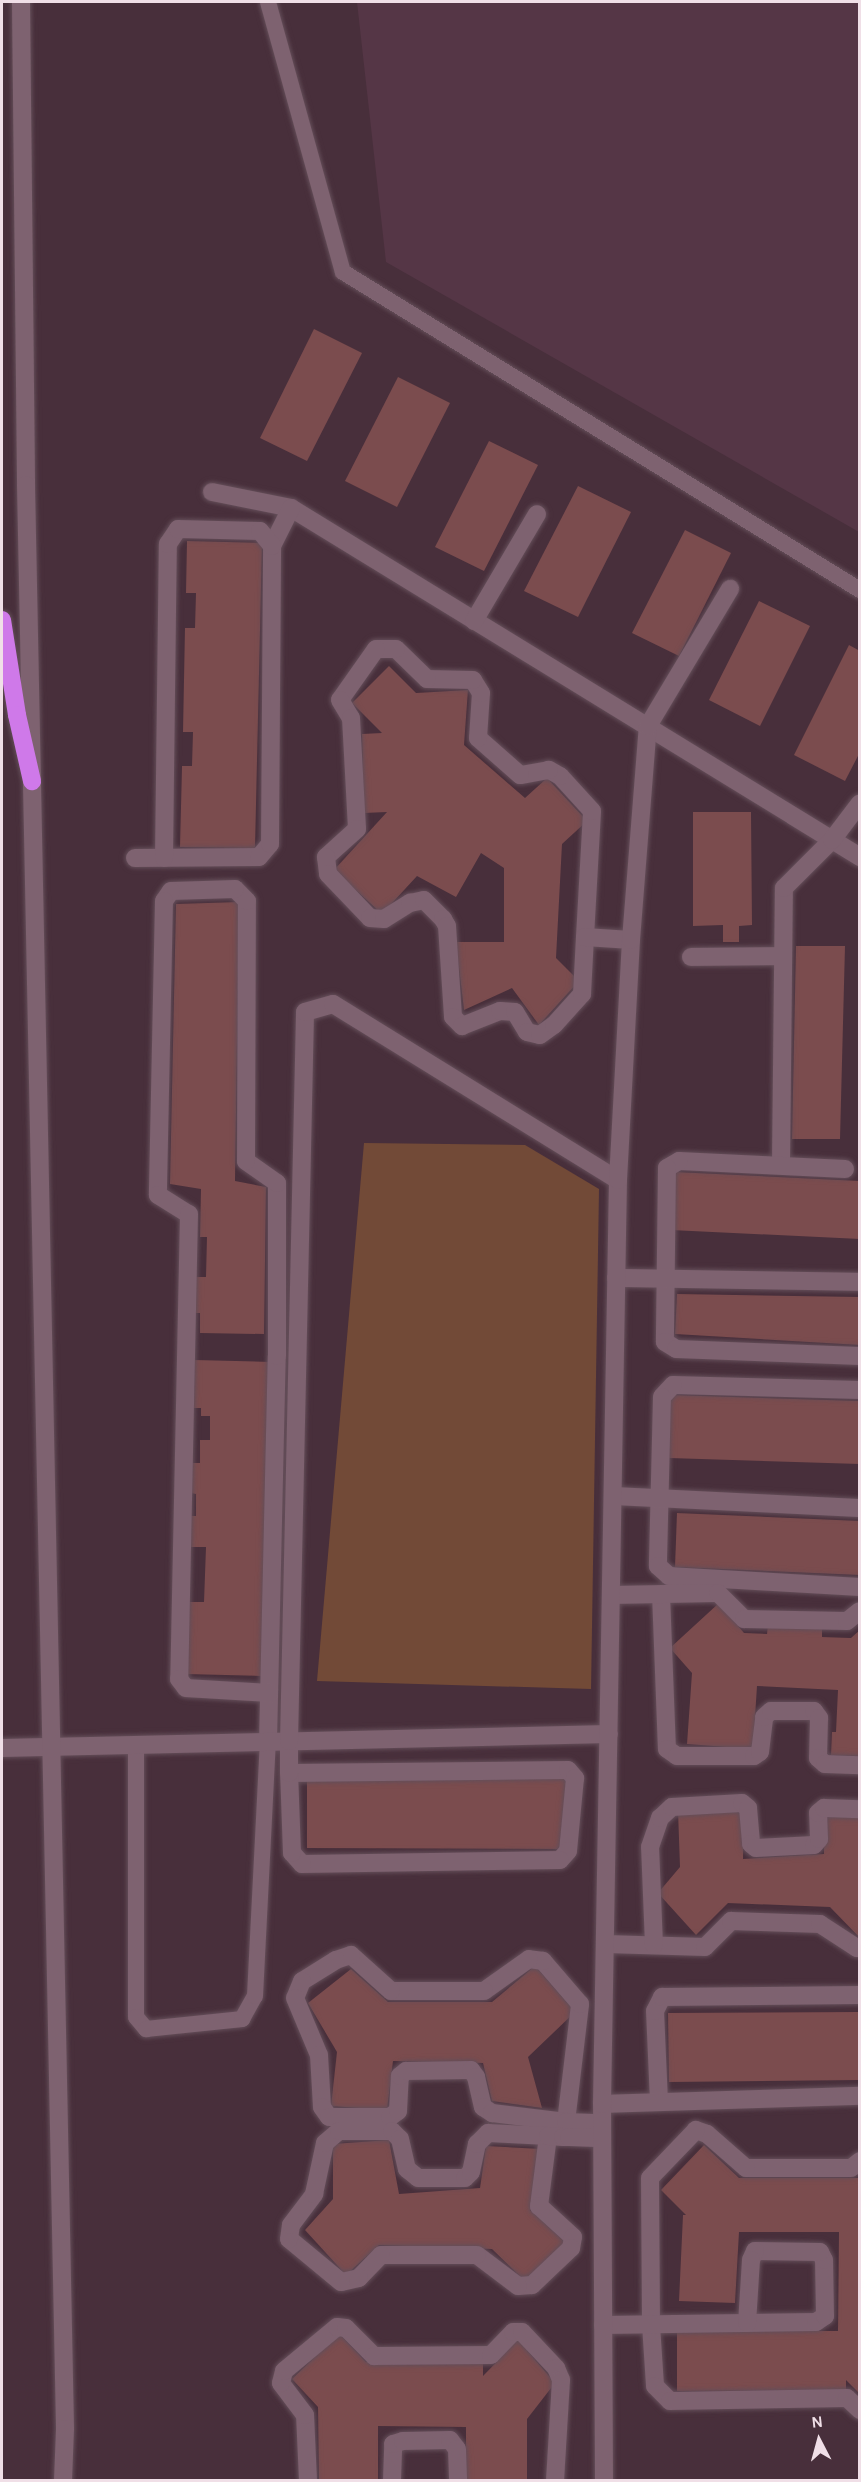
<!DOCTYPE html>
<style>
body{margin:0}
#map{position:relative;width:861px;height:2482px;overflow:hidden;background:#482f3b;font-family:Karla,sans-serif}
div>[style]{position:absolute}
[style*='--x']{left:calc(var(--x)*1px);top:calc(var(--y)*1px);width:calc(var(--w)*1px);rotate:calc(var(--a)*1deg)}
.built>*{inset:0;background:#553646}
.green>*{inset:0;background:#724a37}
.building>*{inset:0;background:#7b4c4e}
.roads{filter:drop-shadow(0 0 2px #644e59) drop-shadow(0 0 2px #644e59)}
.lane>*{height:16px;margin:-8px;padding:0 8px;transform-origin:8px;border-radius:8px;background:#7e6270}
.street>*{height:18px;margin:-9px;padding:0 9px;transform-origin:9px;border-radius:9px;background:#7e6270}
.secondary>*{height:18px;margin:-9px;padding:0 9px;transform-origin:9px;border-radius:9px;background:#7e6270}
.highway>*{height:18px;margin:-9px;padding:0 9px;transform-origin:9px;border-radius:9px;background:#cf79e9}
span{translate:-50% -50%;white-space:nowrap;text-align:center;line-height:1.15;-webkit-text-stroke:6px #482f3b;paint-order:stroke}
.frame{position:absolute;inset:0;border:3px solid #f0dfe7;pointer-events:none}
.north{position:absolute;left:789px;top:2410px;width:60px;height:60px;-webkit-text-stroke:4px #482f3b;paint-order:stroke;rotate:354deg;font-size:16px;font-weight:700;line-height:24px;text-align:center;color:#f0dfe7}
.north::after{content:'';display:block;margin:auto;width:21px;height:27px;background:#f0dfe7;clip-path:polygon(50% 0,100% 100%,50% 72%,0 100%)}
</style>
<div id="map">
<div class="built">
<i style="clip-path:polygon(357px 2px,859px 2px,859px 532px,386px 262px)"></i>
</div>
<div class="green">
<i style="clip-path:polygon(364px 1143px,525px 1145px,599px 1189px,591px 1689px,317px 1681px)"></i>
</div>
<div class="building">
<i style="clip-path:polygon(314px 329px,362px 353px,307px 461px,260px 438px)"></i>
<i style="clip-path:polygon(398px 377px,450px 403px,397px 507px,345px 481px)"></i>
<i style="clip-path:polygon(489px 441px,538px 465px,484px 571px,435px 547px)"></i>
<i style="clip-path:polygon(578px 486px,631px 512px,578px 617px,524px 591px)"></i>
<i style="clip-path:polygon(685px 530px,731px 553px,679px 656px,632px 633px)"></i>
<i style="clip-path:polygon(187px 541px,262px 543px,255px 848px,180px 847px,182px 766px,192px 766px,193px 732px,183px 732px,185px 628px,195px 628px,196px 593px,186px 593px)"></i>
<i style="clip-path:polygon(759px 601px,810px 626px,760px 726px,709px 700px)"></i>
<i style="clip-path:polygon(849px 645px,860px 651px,860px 752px,845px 781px,794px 755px)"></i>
<i style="clip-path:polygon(389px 666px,416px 693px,468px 690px,464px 745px,525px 798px,547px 778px,587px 821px,562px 844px,556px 958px,579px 981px,539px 1025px,512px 988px,464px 1010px,456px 942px,504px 942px,504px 868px,481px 853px,456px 897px,417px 876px,382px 914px,334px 870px,387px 812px,364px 813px,362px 734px,382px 733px,352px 703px)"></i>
<i style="clip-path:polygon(693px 812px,751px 812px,752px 925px,739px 926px,739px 942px,723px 942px,723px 925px,693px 926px)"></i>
<i style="clip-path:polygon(239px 902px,235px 1181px,266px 1187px,264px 1334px,200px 1333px,200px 1313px,195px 1313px,196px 1277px,206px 1277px,207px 1237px,200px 1237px,201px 1189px,170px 1184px,176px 904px)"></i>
<i style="clip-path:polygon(796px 946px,845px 946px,840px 1139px,792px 1139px)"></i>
<i style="clip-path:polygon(675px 1172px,860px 1181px,860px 1239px,671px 1230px)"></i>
<i style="clip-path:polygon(677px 1294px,860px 1297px,860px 1345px,675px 1334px)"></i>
<i style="clip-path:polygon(195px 1360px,272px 1362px,261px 1676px,185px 1674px,188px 1602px,204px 1602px,206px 1547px,190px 1547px,191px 1516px,196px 1516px,196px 1494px,191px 1493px,192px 1463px,200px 1463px,200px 1440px,210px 1440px,210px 1416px,201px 1416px,201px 1408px,194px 1408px)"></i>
<i style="clip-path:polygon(671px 1395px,860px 1401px,860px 1464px,669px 1458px)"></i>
<i style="clip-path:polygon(677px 1513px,860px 1521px,860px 1575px,675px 1567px)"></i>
<i style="clip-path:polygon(719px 1603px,744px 1633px,767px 1634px,768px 1625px,822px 1627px,822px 1637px,851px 1638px,860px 1630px,860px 1756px,831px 1755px,832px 1732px,836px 1732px,838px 1690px,757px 1686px,753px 1749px,687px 1744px,692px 1673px,670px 1648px)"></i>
<i style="clip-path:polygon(307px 1778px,567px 1779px,559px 1849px,307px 1848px)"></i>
<i style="clip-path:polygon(678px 1811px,744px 1812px,743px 1859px,824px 1854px,824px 1816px,860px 1817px,860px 1938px,830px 1907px,728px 1903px,696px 1935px,658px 1893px,680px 1867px)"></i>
<i style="clip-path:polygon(535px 1966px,575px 2012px,528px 2057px,542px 2108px,492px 2101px,483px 2063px,393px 2061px,387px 2110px,331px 2106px,337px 2052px,308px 2003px,351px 1969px,388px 2002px,492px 2002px)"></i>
<i style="clip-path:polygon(860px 2012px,860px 2080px,669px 2082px,668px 2013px)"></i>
<i style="clip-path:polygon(389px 2140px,399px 2194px,480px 2188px,486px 2146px,542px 2149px,530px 2210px,568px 2245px,526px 2282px,492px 2249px,379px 2245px,346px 2275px,305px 2230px,333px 2199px,333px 2144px)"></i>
<i style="clip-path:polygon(704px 2145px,739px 2178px,860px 2178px,860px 2394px,846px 2380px,846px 2390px,677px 2391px,677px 2331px,838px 2331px,839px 2232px,739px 2232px,735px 2303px,679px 2301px,683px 2215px,686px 2215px,661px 2190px)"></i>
<i style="clip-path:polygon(339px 2334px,366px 2362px,483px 2363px,483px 2376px,518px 2340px,555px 2383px,527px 2419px,527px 2480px,466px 2480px,466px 2427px,378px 2426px,378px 2480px,319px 2480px,318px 2407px,292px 2379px)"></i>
</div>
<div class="roads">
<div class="lane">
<i style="--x:268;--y:2;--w:280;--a:74.5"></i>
<i style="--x:343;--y:272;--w:607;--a:31.6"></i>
<i style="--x:136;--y:1744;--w:273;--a:90"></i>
<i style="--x:136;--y:2017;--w:16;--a:50"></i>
<i style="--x:146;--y:2029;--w:97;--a:-5.9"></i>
<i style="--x:242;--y:2019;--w:26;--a:-61"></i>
<i style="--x:255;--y:1996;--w:254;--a:-87.1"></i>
</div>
<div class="street">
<i style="--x:212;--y:492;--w:81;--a:11.4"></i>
<i style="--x:291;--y:508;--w:668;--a:31.52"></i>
<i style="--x:474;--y:621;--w:124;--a:-59.5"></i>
<i style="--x:135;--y:858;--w:124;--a:-0.5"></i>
<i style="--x:259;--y:857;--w:17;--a:-50"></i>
<i style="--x:270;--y:844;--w:298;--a:-89.6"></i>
<i style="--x:272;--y:546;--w:42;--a:-63.4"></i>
<i style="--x:164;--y:858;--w:314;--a:-89.3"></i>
<i style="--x:168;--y:544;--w:18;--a:-56"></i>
<i style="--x:178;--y:529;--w:82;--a:1.4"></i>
<i style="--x:260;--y:531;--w:19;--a:51"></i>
<i style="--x:585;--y:937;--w:126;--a:-86.8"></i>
<i style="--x:592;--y:811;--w:47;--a:-132.4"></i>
<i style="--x:560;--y:776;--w:13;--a:-151"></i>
<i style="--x:549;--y:770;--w:29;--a:170"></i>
<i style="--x:520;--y:775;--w:56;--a:-138.6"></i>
<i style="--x:478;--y:738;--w:45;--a:-86.2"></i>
<i style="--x:481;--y:693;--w:15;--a:-122"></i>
<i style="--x:473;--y:680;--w:46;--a:-178.8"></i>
<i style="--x:427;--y:679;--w:43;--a:-135.9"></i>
<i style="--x:396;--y:649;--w:20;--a:180"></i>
<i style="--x:376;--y:649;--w:62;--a:125.2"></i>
<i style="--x:340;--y:700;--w:21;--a:59"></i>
<i style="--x:351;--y:718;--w:111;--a:86.9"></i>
<i style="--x:357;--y:829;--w:42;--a:137.9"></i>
<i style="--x:326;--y:857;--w:17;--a:83"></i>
<i style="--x:328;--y:874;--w:61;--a:46.3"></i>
<i style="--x:370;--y:918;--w:14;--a:4"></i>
<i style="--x:384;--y:919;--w:31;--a:-32"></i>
<i style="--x:410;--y:903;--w:14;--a:-12"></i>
<i style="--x:424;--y:900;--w:27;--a:45"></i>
<i style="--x:443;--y:919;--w:8;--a:60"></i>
<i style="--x:447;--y:926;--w:91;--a:86.2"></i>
<i style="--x:453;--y:1017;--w:13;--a:45"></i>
<i style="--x:462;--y:1026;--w:41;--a:-21.5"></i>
<i style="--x:500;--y:1011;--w:15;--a:4"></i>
<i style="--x:515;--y:1012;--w:23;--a:59"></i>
<i style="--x:527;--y:1032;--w:13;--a:13"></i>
<i style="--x:540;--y:1035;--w:17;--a:-36"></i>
<i style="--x:554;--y:1025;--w:42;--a:-47.9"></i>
<i style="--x:582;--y:994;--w:57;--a:-87"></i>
<i style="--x:585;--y:937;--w:46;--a:3.7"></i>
<i style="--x:691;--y:957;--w:92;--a:-0.6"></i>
<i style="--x:781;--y:1164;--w:276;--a:-89.4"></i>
<i style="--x:784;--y:888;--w:68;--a:-45"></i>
<i style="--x:832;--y:840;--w:46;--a:-52.9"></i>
<i style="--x:845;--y:1169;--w:166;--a:-177.2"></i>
<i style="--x:679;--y:1161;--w:14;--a:150"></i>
<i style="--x:667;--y:1168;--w:174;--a:90.7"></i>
<i style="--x:665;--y:1342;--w:13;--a:32"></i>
<i style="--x:676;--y:1349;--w:184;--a:2.2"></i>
<i style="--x:616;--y:1278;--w:244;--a:0.9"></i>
<i style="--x:860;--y:1390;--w:187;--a:-178.5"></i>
<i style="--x:673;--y:1385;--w:16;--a:133"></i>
<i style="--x:662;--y:1397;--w:169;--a:91.4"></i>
<i style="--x:658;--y:1566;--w:15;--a:42"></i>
<i style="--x:669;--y:1576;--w:191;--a:3.3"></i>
<i style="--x:613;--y:1496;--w:247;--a:2.8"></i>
<i style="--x:661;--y:1594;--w:155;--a:87.8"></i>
<i style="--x:667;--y:1749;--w:12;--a:35"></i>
<i style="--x:677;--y:1756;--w:77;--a:0"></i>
<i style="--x:754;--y:1756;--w:7;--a:-34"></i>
<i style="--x:760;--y:1752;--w:35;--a:-83"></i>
<i style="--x:764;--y:1717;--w:9;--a:-41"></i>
<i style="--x:771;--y:1711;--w:43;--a:0"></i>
<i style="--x:814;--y:1711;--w:9;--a:54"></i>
<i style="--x:819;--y:1718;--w:40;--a:91.4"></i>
<i style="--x:818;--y:1758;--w:9;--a:41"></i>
<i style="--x:825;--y:1764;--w:35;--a:2"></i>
<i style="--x:611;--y:1595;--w:107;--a:-1.1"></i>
<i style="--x:718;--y:1593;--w:37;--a:45"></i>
<i style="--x:744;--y:1619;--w:103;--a:1.1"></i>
<i style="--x:847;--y:1621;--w:16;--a:-38"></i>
<i style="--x:268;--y:1742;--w:386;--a:-88.7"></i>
<i style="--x:277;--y:1356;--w:173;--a:-90"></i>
<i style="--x:277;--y:1183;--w:38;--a:-145"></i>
<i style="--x:246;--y:1161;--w:260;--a:-89.8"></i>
<i style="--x:247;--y:901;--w:17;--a:-135"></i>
<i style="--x:235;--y:889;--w:64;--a:178.2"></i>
<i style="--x:171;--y:891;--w:12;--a:125"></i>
<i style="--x:164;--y:901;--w:294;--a:91.2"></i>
<i style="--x:158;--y:1195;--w:36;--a:32"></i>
<i style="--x:189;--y:1214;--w:465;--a:91.2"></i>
<i style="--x:179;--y:1679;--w:11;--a:52"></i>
<i style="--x:186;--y:1688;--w:83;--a:3.4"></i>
<i style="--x:2;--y:1748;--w:607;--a:-1.32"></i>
<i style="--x:289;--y:1773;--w:279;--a:-0.6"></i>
<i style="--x:568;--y:1770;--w:11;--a:49"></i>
<i style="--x:575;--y:1778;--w:73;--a:95.5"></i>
<i style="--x:568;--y:1851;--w:12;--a:132"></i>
<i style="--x:560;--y:1860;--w:258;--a:179.1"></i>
<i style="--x:302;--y:1864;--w:15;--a:-132"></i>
<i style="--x:292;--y:1853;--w:80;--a:-92.1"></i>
<i style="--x:289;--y:1773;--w:32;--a:-90"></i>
<i style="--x:289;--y:1741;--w:729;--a:-88.74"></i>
<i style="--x:305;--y:1012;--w:29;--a:-16"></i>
<i style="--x:333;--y:1004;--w:335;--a:31.7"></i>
<i style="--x:606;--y:1944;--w:99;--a:1.7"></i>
<i style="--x:705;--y:1947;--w:37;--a:-45"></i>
<i style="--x:731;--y:1921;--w:89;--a:1.9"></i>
<i style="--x:820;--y:1924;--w:44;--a:33"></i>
<i style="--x:857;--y:1948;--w:3;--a:-18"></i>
<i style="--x:654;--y:1945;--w:98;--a:-92.3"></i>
<i style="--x:650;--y:1847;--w:31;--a:-71"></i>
<i style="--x:660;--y:1818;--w:16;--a:-43"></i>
<i style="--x:672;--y:1807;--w:70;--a:-3.3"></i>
<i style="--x:742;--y:1803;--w:8;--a:40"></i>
<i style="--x:748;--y:1808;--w:36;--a:85"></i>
<i style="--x:751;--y:1844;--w:6;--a:39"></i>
<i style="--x:756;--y:1848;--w:58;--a:-3"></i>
<i style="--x:814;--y:1845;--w:8;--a:-50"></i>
<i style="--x:819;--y:1839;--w:26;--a:-92"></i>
<i style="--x:818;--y:1813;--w:8;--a:-40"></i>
<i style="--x:824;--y:1808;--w:36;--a:2"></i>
<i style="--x:659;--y:2102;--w:91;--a:-92.5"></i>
<i style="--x:655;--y:2011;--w:16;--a:-63"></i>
<i style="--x:662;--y:1997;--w:198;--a:-0.6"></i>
<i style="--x:602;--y:2104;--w:258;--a:-1.8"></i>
<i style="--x:566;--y:2122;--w:119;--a:-83.2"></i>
<i style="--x:580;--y:2004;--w:57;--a:-130.7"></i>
<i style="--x:543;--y:1961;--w:14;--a:-172"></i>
<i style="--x:529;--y:1959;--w:55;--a:144.6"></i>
<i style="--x:484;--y:1991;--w:93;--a:180"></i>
<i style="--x:391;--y:1991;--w:54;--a:-138"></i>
<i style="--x:351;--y:1955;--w:16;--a:162"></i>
<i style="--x:336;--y:1960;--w:40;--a:148"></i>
<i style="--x:302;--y:1981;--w:18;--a:112"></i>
<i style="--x:295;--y:1998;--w:62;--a:67.2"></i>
<i style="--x:319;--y:2055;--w:52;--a:86.7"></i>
<i style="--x:322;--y:2107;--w:12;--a:55"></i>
<i style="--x:329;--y:2117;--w:61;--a:0"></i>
<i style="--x:390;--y:2117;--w:10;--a:-37"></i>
<i style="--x:398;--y:2111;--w:35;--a:-87"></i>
<i style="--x:400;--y:2076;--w:8;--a:-40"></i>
<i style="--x:406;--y:2071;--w:65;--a:-0.9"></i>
<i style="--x:471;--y:2070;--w:9;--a:54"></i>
<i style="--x:476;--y:2077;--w:31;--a:77"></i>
<i style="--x:483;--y:2107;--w:11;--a:34"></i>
<i style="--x:492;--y:2113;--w:75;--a:6.9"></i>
<i style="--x:566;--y:2122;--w:36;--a:2"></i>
<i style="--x:548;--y:2136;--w:71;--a:97.3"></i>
<i style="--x:539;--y:2206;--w:46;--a:42.4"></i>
<i style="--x:573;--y:2237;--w:11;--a:100"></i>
<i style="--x:571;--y:2248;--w:54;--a:136.5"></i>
<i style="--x:532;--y:2285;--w:14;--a:176"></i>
<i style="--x:518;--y:2286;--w:51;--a:-142.9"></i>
<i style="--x:477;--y:2255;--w:96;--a:180"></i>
<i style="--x:381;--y:2255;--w:32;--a:134"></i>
<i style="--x:359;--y:2278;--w:18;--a:167"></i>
<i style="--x:341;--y:2282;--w:67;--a:-140.4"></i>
<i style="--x:289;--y:2239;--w:14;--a:-82"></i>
<i style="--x:291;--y:2225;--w:39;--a:-53"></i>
<i style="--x:314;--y:2194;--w:52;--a:-77.8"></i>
<i style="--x:325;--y:2143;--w:18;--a:-41"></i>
<i style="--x:339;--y:2131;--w:53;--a:0"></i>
<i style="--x:392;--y:2131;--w:11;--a:45"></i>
<i style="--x:400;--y:2139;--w:31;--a:77"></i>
<i style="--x:407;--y:2169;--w:14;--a:39"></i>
<i style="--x:418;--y:2178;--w:47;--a:0"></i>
<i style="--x:465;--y:2178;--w:8;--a:-45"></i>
<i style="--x:471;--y:2172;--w:29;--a:-78"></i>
<i style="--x:477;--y:2144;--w:16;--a:-45"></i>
<i style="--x:488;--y:2133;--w:60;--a:2.9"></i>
<i style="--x:548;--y:2136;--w:15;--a:4"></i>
<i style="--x:563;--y:2137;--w:6;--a:0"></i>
<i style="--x:569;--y:2137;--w:33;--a:2"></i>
<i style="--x:860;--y:2161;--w:11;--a:142"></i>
<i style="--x:851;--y:2168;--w:105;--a:180"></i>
<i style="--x:746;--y:2168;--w:52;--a:-138.9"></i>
<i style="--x:707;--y:2134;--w:12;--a:-160"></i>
<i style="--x:696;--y:2130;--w:66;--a:133.8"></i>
<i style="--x:650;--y:2178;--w:147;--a:89.6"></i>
<i style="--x:651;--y:2325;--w:61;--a:86.2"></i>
<i style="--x:655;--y:2386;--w:21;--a:45"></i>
<i style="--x:670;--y:2401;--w:177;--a:-1"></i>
<i style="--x:847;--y:2398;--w:18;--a:43"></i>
<i style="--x:603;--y:2325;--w:213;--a:-0.8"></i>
<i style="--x:816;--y:2322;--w:11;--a:-34"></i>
<i style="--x:825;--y:2316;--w:56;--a:-91"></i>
<i style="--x:824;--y:2260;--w:9;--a:-117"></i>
<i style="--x:820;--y:2252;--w:65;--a:-179.1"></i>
<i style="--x:755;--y:2251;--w:10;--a:114"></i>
<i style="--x:751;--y:2260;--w:63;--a:93.6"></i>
<i style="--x:308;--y:2480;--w:65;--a:-92.6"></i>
<i style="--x:305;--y:2415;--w:40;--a:-127"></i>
<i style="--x:281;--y:2383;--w:12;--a:-76"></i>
<i style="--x:284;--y:2371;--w:69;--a:-39.7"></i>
<i style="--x:337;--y:2327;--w:9;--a:6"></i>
<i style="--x:346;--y:2328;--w:40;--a:45"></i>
<i style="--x:374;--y:2356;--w:117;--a:-0.5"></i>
<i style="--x:491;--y:2355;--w:32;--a:-46"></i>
<i style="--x:513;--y:2332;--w:9;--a:0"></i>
<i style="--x:522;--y:2332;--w:50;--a:46.6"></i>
<i style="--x:556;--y:2368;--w:13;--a:67"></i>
<i style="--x:561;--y:2380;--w:100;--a:93.4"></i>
<i style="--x:392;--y:2480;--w:36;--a:-88"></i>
<i style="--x:393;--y:2444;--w:10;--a:-17"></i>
<i style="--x:403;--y:2441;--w:47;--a:-1.2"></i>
<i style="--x:450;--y:2440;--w:11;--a:52"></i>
<i style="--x:457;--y:2449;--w:31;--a:88"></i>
<i style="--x:604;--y:2480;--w:376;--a:-90.3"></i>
<i style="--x:602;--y:2104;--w:924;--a:-89.01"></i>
<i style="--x:618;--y:1180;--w:240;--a:-86.9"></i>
<i style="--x:631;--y:940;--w:215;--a:-85.5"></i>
<i style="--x:648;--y:726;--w:160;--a:-59.1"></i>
</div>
<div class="secondary">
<i style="--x:21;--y:2;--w:483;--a:89.4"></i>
<i style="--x:26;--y:485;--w:1944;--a:88.85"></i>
<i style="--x:65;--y:2429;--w:51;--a:92.2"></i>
</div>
<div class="highway">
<i style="--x:2;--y:620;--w:96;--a:81"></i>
<i style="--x:17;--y:715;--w:68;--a:77.2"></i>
</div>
</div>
<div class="frame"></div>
<div class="north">N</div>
</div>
